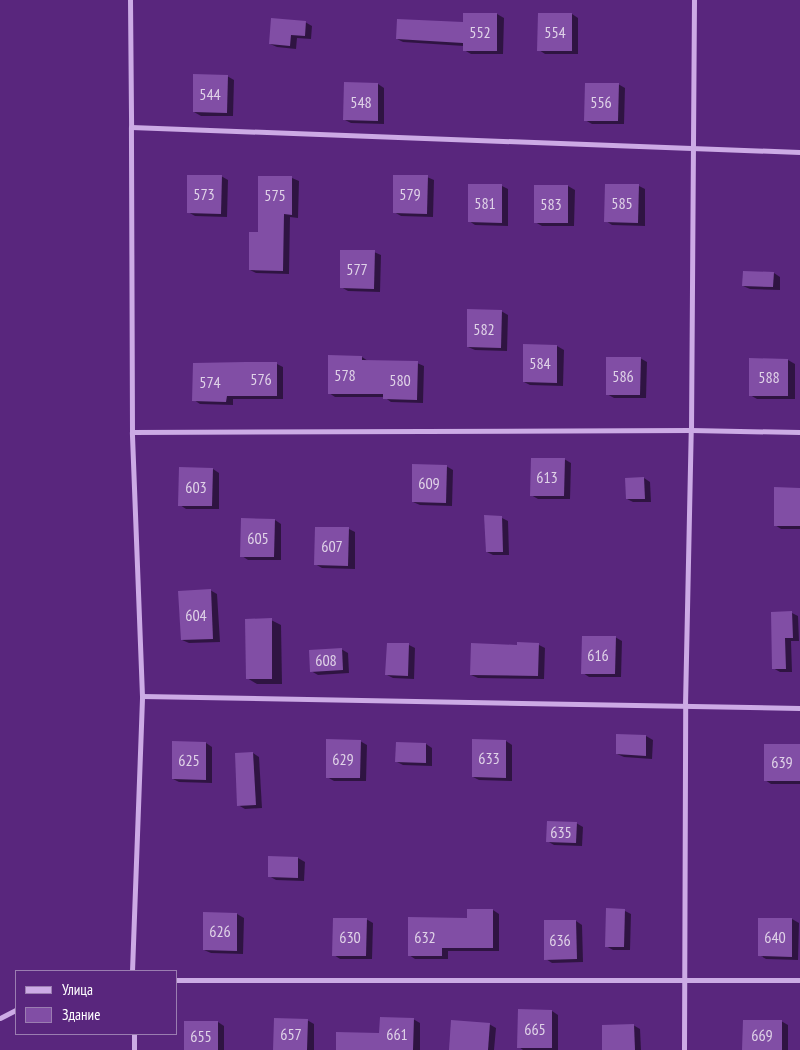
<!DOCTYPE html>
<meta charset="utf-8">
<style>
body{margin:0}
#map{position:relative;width:800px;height:1050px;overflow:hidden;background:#59267d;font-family:"PT Sans Narrow",sans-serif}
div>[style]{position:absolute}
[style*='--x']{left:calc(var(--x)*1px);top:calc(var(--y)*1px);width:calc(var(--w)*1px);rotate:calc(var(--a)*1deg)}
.shadow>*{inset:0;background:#0007}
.building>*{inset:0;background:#814ea5}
.minor>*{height:5px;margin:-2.5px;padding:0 2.5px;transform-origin:2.5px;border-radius:2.5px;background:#ccabe5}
span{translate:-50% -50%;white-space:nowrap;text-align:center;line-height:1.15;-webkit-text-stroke:4px #59267d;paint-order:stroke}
.number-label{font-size:16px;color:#e0d3e8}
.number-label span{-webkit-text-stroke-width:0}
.legend{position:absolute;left:15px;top:970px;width:162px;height:65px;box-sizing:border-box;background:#59267d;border:1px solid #9b7db1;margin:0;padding:6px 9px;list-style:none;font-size:15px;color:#fff}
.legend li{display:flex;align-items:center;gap:10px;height:25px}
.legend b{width:25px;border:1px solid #9b7db1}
</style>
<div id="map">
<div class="shadow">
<i style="clip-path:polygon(464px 14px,497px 14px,504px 18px,503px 54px,471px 54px,464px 50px,464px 46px,403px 42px,397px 39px,464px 23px)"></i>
<i style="clip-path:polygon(572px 14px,578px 18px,578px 54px,545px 54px,539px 50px)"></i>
<i style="clip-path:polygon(305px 22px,312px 26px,311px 39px,297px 38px,296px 49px,277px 47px,270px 44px)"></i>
<i style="clip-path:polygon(227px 76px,234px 80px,233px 116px,201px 116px,194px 112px)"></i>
<i style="clip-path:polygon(378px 84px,384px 88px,384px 124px,351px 123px,345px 120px)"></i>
<i style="clip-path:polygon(618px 84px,625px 88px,624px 124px,592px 124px,585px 120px)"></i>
<i style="clip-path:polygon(221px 176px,228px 180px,227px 217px,195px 216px,188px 212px)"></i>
<i style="clip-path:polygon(260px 177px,292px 178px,299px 181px,298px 218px,290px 217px,289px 274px,256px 273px,250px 270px,259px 234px)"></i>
<i style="clip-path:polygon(427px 177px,434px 180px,433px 217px,401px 216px,394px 212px)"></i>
<i style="clip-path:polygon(502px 186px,508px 189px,508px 226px,475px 225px,469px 221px)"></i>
<i style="clip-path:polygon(535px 186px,568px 186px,575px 190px,574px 226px,542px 226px,535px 222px)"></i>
<i style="clip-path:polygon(639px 186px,645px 189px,645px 226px,612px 225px,606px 221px)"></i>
<i style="clip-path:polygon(374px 252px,381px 255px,380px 292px,348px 291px,341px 287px)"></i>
<i style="clip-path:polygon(774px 273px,780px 277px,780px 290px,750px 289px,743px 286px)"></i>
<i style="clip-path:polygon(501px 311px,508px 315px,507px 351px,475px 350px,468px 347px)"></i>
<i style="clip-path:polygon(524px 345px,557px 346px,564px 350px,563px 386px,530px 385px,524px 382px)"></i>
<i style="clip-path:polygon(362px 357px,368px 361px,417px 363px,424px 366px,423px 403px,391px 402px,384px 397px,335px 397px,329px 393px)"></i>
<i style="clip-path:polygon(640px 358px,647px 362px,646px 398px,614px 398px,607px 394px)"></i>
<i style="clip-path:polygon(750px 360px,788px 360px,795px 364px,795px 399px,757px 399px,750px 395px)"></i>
<i style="clip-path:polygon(277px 364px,283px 367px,283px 399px,233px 399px,233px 405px,200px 404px,194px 400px)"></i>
<i style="clip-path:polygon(564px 459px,571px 463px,570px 499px,538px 499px,531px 495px)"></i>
<i style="clip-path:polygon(446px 466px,453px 470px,452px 506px,420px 505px,413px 502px)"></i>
<i style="clip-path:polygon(213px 469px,219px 473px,219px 509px,186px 509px,180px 505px)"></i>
<i style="clip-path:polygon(644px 478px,650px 482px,651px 502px,633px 502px,627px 499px)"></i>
<i style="clip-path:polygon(800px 489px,800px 529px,781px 529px,775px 525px)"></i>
<i style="clip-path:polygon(502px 518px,508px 521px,509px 555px,493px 555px,487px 552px)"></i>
<i style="clip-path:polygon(275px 520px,281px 524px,281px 560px,248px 560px,242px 556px)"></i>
<i style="clip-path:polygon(349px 529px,355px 532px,355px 569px,322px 568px,315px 564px)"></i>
<i style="clip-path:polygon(210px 590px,217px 594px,220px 642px,189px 643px,182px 640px)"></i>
<i style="clip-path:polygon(792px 613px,798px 616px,799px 641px,791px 641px,792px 672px,780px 672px,773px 668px)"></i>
<i style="clip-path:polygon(271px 620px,281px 625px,282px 684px,257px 684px,247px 678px)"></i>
<i style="clip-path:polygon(615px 637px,622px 641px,621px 677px,589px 677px,583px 673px)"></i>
<i style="clip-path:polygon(409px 645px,415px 648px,414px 679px,393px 678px,387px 675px)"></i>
<i style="clip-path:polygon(539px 645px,545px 648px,544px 679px,478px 678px,471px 675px)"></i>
<i style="clip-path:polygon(341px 649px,348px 653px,349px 673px,318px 675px,311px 671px)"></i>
<i style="clip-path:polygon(618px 735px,646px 736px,653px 740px,652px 759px,624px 757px,617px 754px)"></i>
<i style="clip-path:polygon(360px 741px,367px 745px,366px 781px,334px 781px,327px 777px)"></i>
<i style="clip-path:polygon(506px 741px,512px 745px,512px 781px,479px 780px,473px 777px)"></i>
<i style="clip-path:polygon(206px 743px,212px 747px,212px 783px,179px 782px,173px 779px)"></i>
<i style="clip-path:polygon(426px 744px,432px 748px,432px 766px,403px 765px,397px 762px)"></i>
<i style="clip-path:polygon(800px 745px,800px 784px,771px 784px,765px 780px)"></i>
<i style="clip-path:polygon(253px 753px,259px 757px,262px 808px,245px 809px,238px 805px)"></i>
<i style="clip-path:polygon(576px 823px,583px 827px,582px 846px,554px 845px,547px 841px)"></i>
<i style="clip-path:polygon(270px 857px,298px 858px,305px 862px,304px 881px,276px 880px,269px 876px)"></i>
<i style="clip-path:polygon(493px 910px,499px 914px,499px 951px,448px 951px,448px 959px,415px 959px,409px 955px,468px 919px)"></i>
<i style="clip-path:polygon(625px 911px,631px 914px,630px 950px,613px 950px,606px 946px)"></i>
<i style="clip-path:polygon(204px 913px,237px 914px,244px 918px,243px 954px,211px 953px,204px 950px)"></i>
<i style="clip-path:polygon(366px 919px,373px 923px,372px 959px,340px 959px,334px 955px)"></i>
<i style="clip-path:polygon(759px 919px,792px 919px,799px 923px,798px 960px,766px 959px,759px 955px)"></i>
<i style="clip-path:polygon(576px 921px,582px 925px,583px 962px,552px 963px,546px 959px)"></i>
<i style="clip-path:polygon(552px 1011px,558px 1015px,558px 1050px,523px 1050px,519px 1047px)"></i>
<i style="clip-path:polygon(413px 1019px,420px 1023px,420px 1050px,337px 1050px,381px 1034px)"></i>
<i style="clip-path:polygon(307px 1020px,314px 1024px,314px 1050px,275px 1050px)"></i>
<i style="clip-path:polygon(781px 1021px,788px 1025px,788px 1050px,744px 1050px)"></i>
<i style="clip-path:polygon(218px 1022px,224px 1026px,224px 1050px,185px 1050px)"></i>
<i style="clip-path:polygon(489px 1024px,496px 1028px,494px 1050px,450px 1050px)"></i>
<i style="clip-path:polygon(633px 1025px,640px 1029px,641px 1050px,604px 1050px)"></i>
</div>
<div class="building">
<i style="clip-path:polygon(463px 13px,497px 13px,497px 51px,463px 51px,463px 43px,396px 39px,397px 19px,463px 22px)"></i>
<i style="clip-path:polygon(538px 13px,572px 13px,572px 51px,537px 51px)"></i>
<i style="clip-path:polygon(271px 18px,306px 21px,305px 36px,291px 35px,290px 46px,269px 44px)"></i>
<i style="clip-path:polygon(193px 74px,228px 75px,227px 113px,193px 112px)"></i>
<i style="clip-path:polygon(344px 82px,378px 83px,378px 121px,343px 120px)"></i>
<i style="clip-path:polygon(585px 83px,619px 83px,618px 121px,584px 121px)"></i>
<i style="clip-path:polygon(187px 175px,222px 175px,221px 214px,187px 213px)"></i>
<i style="clip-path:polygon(393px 175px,428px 175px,427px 214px,393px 213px)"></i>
<i style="clip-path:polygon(258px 176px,292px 176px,292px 215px,284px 214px,283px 271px,249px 270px,249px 232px,258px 232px)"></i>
<i style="clip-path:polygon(468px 184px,502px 184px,502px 223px,468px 222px)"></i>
<i style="clip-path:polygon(605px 184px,639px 184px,638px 223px,604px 222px)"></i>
<i style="clip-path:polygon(534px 185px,568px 185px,568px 223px,534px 223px)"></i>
<i style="clip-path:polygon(340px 250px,375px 250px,374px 289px,340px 288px)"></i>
<i style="clip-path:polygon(743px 271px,774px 272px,773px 287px,742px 286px)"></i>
<i style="clip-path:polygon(467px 309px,502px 310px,501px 348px,467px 347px)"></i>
<i style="clip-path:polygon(523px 344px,557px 345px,557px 383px,523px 382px)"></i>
<i style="clip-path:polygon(328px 355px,362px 356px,362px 360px,418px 361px,417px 400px,383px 399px,383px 394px,328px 394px)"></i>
<i style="clip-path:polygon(606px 357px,641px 357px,640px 395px,606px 395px)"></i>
<i style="clip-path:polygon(749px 358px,788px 359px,788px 396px,749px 396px)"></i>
<i style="clip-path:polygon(246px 362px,277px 362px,277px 396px,227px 396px,226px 402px,192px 401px,193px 363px)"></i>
<i style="clip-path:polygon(531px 458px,565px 458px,564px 496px,530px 496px)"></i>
<i style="clip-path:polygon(412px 464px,447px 465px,446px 503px,412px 502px)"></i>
<i style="clip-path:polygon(179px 467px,213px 468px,212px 506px,178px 506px)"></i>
<i style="clip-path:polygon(644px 477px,645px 499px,626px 499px,625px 478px)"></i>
<i style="clip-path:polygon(774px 487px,800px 488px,800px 526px,774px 526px)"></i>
<i style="clip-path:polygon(484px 515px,502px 516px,503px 552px,486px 552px)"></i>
<i style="clip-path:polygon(241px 518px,275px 519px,274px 557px,240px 557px)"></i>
<i style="clip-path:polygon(315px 527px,349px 527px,348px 566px,314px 565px)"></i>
<i style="clip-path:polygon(211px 589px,213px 639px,181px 640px,178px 591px)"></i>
<i style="clip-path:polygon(792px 611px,793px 638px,785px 638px,786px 669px,772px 669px,771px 612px)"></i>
<i style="clip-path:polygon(272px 618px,272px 679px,246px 679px,245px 619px)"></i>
<i style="clip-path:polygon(582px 636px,616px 636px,615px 674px,581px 674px)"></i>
<i style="clip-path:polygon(517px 642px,539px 643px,538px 676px,470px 675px,471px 643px,517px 645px)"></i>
<i style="clip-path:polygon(387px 643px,409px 643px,408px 676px,385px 675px)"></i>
<i style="clip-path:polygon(342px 648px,343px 670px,310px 672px,309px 650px)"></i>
<i style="clip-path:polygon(616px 734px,646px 735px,646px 756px,616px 754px)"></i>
<i style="clip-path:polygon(326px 739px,361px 740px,360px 778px,326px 778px)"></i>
<i style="clip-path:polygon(472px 739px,506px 740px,506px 778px,472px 777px)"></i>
<i style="clip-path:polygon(172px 741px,206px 742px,206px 780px,172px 779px)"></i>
<i style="clip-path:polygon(396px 742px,426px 743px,426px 763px,395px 762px)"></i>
<i style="clip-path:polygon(764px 744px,800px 744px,800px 781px,764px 781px)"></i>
<i style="clip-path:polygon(253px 752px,256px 805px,237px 806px,235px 753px)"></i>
<i style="clip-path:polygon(547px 821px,577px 822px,576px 843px,546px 842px)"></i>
<i style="clip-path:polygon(268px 856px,298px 857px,298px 878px,268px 877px)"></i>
<i style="clip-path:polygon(606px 908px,625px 909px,624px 947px,605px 947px)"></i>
<i style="clip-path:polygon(467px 909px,493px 909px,493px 948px,442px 948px,442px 956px,408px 956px,408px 917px,467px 918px)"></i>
<i style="clip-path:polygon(203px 912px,237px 913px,237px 951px,203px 950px)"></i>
<i style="clip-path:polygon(333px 918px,367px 918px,366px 956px,332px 956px)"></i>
<i style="clip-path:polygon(758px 918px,792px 918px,792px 957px,758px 956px)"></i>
<i style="clip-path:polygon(544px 920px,576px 920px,577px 959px,544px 960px)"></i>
<i style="clip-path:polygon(518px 1009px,552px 1010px,552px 1048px,517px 1048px)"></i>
<i style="clip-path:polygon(380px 1017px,414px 1018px,413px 1050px,336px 1050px,336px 1032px,379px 1033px)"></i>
<i style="clip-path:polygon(274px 1018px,308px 1019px,307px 1050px,273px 1050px)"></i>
<i style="clip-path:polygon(451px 1020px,490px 1023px,488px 1050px,449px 1050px)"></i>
<i style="clip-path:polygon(743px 1020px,782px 1020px,782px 1050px,742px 1050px)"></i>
<i style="clip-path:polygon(184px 1021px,218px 1021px,218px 1050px,184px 1050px)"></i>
<i style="clip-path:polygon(634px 1024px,635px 1050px,602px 1050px,602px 1025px)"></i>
</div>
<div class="minor">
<i style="--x:130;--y:0;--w:127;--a:89.5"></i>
<i style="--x:132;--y:432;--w:305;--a:-90.2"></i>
<i style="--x:131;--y:127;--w:669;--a:2.14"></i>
<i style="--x:142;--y:696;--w:264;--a:-92.2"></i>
<i style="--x:132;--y:432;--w:559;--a:-0.2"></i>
<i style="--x:691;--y:430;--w:109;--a:1.1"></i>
<i style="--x:132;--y:971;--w:275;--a:-87.9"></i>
<i style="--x:142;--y:696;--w:658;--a:1.04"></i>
<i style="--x:176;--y:980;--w:624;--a:0"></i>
<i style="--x:0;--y:1018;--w:18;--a:-27"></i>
<i style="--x:134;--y:1034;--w:16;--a:90"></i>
<i style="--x:684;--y:1050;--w:345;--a:-89.8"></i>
<i style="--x:685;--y:705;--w:275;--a:-88.8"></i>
<i style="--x:691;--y:430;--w:430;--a:-89.6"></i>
</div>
<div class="number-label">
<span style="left:480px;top:32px">552</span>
<span style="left:555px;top:32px">554</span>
<span style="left:210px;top:94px">544</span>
<span style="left:361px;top:102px">548</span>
<span style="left:601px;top:102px">556</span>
<span style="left:204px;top:194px">573</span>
<span style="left:410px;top:194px">579</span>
<span style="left:275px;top:195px">575</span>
<span style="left:485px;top:203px">581</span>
<span style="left:622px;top:203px">585</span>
<span style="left:551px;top:204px">583</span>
<span style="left:357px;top:269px">577</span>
<span style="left:484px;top:329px">582</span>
<span style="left:540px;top:363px">584</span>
<span style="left:345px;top:375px">578</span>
<span style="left:623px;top:376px">586</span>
<span style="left:769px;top:377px">588</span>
<span style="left:261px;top:379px">576</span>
<span style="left:400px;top:380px">580</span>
<span style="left:210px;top:382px">574</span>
<span style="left:547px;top:477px">613</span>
<span style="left:429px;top:483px">609</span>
<span style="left:196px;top:487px">603</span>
<span style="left:258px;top:538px">605</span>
<span style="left:332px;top:546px">607</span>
<span style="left:196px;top:615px">604</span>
<span style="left:598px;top:655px">616</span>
<span style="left:326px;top:660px">608</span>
<span style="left:489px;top:758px">633</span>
<span style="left:343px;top:759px">629</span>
<span style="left:189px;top:760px">625</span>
<span style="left:782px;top:762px">639</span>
<span style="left:561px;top:832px">635</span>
<span style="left:220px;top:931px">626</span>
<span style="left:350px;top:937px">630</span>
<span style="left:425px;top:937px">632</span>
<span style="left:775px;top:937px">640</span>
<span style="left:560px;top:940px">636</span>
<span style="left:535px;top:1029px">665</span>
<span style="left:291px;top:1034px">657</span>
<span style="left:397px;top:1034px">661</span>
<span style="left:762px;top:1035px">669</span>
<span style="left:201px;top:1036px">655</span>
</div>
<ul class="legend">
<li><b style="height:6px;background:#ccabe5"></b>Улица</li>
<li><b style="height:14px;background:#814ea5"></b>Здание</li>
</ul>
</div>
